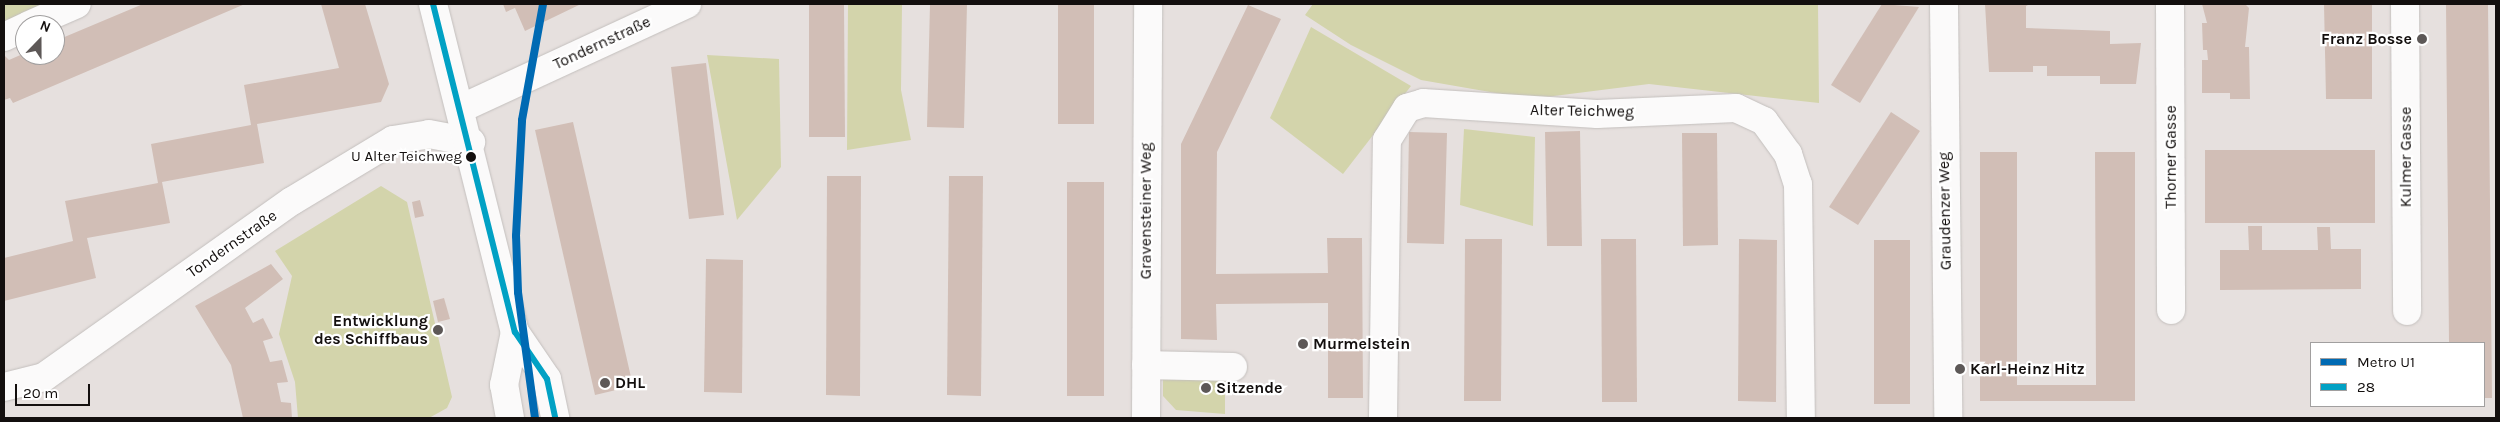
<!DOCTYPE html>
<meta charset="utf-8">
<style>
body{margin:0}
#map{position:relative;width:2500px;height:422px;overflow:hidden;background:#e6e0de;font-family:Karla,sans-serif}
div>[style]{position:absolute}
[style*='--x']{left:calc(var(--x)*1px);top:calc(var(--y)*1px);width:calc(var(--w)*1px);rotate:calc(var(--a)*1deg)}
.green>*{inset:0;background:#d3d4ab}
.building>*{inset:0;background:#d1beb6}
.roads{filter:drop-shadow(0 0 1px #c3bfbd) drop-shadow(0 0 1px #c3bfbd)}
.minor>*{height:28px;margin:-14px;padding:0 14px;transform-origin:14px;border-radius:14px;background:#fbfafa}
.major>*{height:28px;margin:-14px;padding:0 14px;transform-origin:14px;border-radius:14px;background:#fbfafa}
.bus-1>*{height:6px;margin:-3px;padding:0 3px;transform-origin:3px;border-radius:3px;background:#01a1c4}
.metro-1>*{height:8px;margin:-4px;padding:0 4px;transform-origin:4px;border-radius:4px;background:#006ab3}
.dots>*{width:14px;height:14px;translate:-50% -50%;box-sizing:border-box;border:2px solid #fff;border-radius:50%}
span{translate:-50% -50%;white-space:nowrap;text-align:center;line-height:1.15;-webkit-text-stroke:4.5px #fff;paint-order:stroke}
.bus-label{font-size:15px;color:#130f0e}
.right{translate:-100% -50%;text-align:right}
.poi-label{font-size:16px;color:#130f0e;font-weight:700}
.left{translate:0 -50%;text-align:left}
.street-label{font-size:16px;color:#130f0e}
.frame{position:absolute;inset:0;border:5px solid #130f0e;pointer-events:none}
.legend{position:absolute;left:2310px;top:342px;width:175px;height:65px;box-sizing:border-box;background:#fff;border:1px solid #a19f9f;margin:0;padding:6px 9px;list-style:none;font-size:15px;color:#130f0e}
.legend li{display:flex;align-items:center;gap:10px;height:25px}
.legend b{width:25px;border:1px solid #a19f9f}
.north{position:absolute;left:15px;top:15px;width:50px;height:50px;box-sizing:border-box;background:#fff;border:1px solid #a19f9f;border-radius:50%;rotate:22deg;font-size:14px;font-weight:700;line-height:20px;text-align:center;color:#130f0e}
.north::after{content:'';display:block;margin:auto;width:18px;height:22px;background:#5d5857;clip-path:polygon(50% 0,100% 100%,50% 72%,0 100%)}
.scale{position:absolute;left:15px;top:384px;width:75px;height:22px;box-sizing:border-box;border:2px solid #130f0e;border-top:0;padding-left:6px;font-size:15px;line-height:18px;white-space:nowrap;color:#130f0e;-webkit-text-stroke:4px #fff;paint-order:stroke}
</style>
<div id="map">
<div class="green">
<i style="clip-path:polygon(4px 4px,48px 4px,4px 23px)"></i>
<i style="clip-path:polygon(848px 4px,902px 5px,901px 90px,911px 140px,847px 150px)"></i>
<i style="clip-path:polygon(1313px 4px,1818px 4px,1819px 103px,1649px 84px,1530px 99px,1421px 80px,1351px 45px,1305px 15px)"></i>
<i style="clip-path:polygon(1311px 27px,1411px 86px,1343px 174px,1270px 118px)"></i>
<i style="clip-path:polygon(707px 55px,779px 59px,781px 167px,737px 220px)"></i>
<i style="clip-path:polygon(1464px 129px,1535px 137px,1533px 226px,1460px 205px)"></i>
<i style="clip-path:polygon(381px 186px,407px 202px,452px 397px,447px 408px,429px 418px,298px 418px,295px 382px,279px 334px,292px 276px,275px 251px)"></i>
<i style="clip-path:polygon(1163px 371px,1225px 374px,1225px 414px,1176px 410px,1163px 396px)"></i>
</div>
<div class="building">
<i style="clip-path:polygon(143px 4px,245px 4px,13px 103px,10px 98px,4px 100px,4px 55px,9px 60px,25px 53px,55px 55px,55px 41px)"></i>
<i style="clip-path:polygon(321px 4px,365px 4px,389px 84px,381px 102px,257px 124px,264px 163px,162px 182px,170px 223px,87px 238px,96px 278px,4px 301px,4px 258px,73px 241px,65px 201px,158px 183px,151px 144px,251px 125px,244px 85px,339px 68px)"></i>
<i style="clip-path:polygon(503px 4px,581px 4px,525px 31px,515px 8px,506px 12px)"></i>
<i style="clip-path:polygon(809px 4px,844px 4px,845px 137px,809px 137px)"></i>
<i style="clip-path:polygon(930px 4px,967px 4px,964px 128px,927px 127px)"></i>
<i style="clip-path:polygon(1058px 4px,1094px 4px,1094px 124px,1058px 124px)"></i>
<i style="clip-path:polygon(1882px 4px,1919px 7px,1860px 103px,1831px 85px)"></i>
<i style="clip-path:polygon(1985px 4px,2030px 4px,2026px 6px,2026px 28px,2110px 31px,2110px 44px,2141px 43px,2136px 84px,2100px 84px,2100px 76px,2047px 76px,2047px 66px,2033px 66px,2033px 72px,1989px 72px)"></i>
<i style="clip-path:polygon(2202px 4px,2245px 4px,2249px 8px,2245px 47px,2249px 47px,2250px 99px,2230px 99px,2230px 93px,2202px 93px,2202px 60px,2208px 60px,2207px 50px,2203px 50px,2202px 23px,2207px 23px)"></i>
<i style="clip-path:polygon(2324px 4px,2372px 4px,2372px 99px,2326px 99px)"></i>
<i style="clip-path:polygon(2446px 4px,2488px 4px,2492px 398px,2484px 398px,2484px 343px,2449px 343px)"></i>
<i style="clip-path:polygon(1248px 5px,1281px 19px,1217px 152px,1216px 274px,1328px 273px,1327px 238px,1362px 238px,1363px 398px,1328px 398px,1328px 303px,1216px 304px,1217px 340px,1181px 339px,1181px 144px)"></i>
<i style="clip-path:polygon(706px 63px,724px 215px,689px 219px,671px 67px)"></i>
<i style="clip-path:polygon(1891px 112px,1920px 131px,1858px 225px,1829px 207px)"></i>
<i style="clip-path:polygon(573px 122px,633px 386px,595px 395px,535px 130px)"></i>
<i style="clip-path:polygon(1580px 131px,1582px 246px,1547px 246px,1545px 132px)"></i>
<i style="clip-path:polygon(1409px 132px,1447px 133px,1444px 244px,1407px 243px)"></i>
<i style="clip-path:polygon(1682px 133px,1717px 133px,1718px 245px,1683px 246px)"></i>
<i style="clip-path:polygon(2205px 150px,2375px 150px,2375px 223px,2205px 223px)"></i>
<i style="clip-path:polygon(1980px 152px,2017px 152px,2017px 385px,2096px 385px,2095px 152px,2135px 152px,2135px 401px,1980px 401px)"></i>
<i style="clip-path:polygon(827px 176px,861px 176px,860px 396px,826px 395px)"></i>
<i style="clip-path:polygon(949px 176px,983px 176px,981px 396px,947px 395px)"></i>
<i style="clip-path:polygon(1067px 182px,1104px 182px,1104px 396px,1067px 396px)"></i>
<i style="clip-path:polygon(420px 200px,424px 216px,415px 218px,412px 202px)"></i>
<i style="clip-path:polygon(2248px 226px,2262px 226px,2262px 250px,2318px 250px,2317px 227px,2330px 227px,2331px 249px,2361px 249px,2361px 289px,2220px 290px,2220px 250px,2249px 250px)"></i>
<i style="clip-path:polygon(1465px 239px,1502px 239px,1501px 401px,1464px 401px)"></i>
<i style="clip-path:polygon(1601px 239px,1636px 239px,1637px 402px,1602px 402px)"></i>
<i style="clip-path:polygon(1739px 239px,1777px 240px,1776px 402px,1738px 401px)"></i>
<i style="clip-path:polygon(1874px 240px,1910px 240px,1910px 404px,1874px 404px)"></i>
<i style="clip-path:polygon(706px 259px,743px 260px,742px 393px,704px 392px)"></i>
<i style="clip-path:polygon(271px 264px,283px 279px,245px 308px,253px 323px,263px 318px,273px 338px,263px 341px,270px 362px,282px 360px,288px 382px,277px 383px,281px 402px,291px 403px,292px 418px,243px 418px,231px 365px,195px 306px)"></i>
<i style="clip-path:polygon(444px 298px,450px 319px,438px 322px,433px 301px)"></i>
</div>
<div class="roads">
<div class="minor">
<i style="--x:1944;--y:4;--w:414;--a:89.4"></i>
<i style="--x:2170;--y:4;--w:306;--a:89.8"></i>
<i style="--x:2405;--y:4;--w:307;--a:89.6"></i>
<i style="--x:29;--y:25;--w:52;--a:-23.6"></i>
<i style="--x:4;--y:37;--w:23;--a:-25"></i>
<i style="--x:462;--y:108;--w:248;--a:-24.8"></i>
<i style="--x:1146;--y:365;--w:87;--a:1.3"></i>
<i style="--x:4;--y:387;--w:41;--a:-14"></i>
<i style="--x:44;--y:377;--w:304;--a:-35.4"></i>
<i style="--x:292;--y:201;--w:118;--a:-31.1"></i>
<i style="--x:393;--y:140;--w:36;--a:-9"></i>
<i style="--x:429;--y:134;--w:43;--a:10.8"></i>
<i style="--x:1146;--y:418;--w:414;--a:-89.7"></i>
<i style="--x:1383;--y:418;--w:278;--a:-89.2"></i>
<i style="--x:1387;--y:140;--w:38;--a:-58"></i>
<i style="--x:1407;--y:108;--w:17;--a:-17"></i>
<i style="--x:1423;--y:103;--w:174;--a:3.6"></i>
<i style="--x:1597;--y:114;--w:139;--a:-2.5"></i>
<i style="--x:1736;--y:108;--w:31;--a:25"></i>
<i style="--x:1764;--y:121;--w:41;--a:54"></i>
<i style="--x:1788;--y:154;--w:32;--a:72"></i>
<i style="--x:1798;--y:184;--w:234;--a:89.3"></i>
</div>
<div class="major">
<i style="--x:433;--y:4;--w:338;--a:76"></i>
<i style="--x:515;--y:332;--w:57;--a:55.8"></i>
<i style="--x:547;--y:379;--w:40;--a:78"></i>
<i style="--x:510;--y:418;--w:34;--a:-100"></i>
<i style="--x:504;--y:385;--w:54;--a:-78.3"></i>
</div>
</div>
<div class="bus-1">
<i style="--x:433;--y:4;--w:338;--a:76"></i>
<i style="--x:515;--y:332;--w:57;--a:55.8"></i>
<i style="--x:547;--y:379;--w:40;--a:78"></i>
</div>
<div class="metro-1">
<i style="--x:535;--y:418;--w:127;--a:-97.7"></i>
<i style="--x:518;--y:292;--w:56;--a:-92"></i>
<i style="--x:516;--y:236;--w:116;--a:-87"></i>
<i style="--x:522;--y:120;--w:118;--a:-79.7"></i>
</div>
<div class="dots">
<i style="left:2422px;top:39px;background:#5d5857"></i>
<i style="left:471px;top:157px;background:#130f0e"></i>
<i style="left:438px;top:330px;background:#5d5857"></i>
<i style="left:1303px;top:344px;background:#5d5857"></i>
<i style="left:1960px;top:369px;background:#5d5857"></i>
<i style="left:605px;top:383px;background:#5d5857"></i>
<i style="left:1206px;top:388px;background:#5d5857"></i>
</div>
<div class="bus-label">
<span class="right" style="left:462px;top:157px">U Alter Teichweg</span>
</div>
<div class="poi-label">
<span class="right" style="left:2412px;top:39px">Franz Bosse</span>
<span class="right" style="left:428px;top:330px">Entwicklung<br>des Schiffbaus</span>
<span class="left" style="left:1313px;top:344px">Murmelstein</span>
<span class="left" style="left:1970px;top:369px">Karl-Heinz Hitz</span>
<span class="left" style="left:615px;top:383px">DHL</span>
<span class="left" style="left:1216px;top:388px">Sitzende</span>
</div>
<div class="street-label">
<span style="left:602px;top:43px;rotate:-25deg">Tondernstraße</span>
<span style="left:1582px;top:111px;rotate:1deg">Alter Teichweg</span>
<span style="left:2171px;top:157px;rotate:-90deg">Thorner Gasse</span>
<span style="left:2406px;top:157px;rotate:-90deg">Kulmer Gasse</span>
<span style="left:1146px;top:211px;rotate:-90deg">Gravensteiner Weg</span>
<span style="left:1945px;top:211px;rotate:-91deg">Graudenzer Weg</span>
<span style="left:232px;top:244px;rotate:-35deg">Tondernstraße</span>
</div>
<div class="frame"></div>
<ul class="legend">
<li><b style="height:6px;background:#006ab3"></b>Metro U1</li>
<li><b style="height:6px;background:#01a1c4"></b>28</li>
</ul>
<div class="north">N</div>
<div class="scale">20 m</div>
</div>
